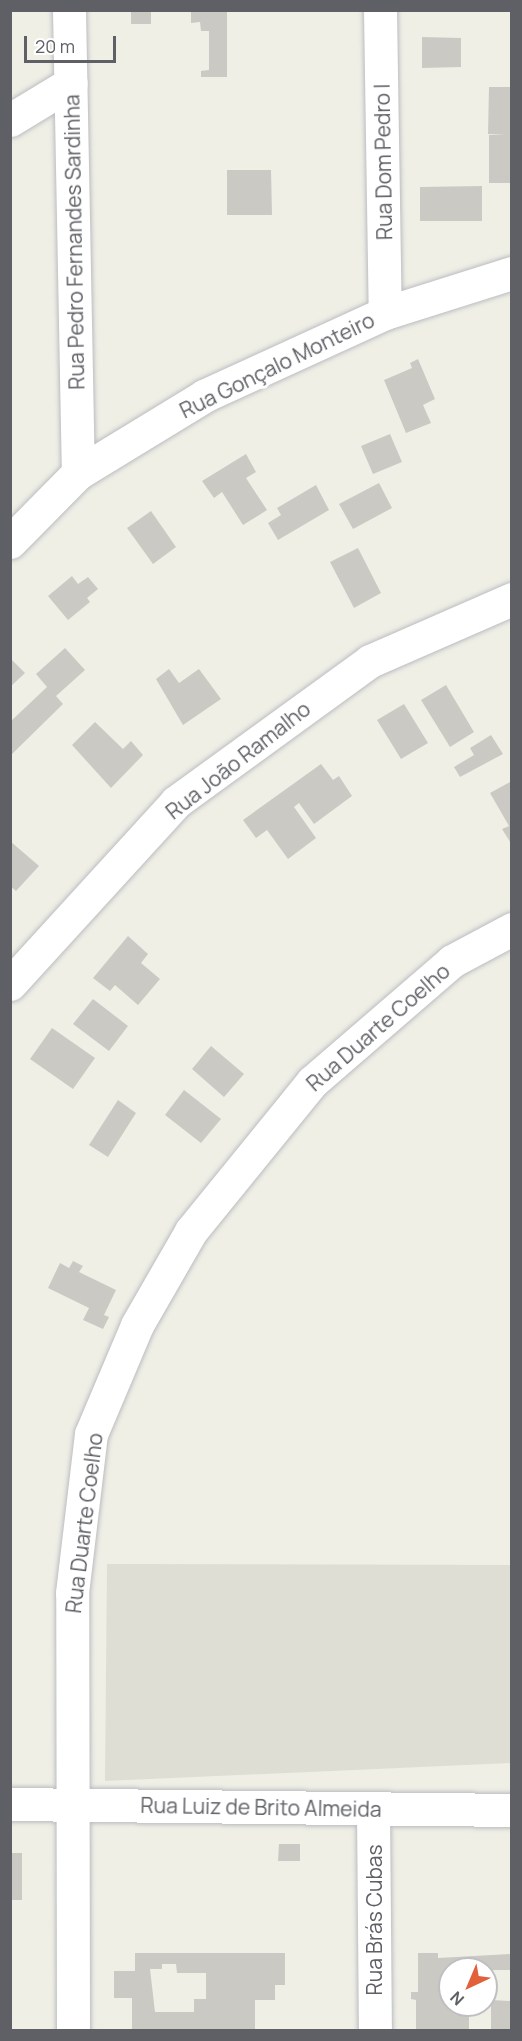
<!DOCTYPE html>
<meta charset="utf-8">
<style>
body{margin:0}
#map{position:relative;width:522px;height:2041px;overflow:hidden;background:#efefe6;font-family:Manrope,sans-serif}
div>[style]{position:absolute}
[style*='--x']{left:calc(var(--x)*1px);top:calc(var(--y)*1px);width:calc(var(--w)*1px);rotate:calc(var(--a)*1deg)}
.education>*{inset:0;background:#dfded4}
.building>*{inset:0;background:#cbc9c3}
.roads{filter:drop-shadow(0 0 2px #bbbcc1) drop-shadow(0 0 2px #bbbcc1)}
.minor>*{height:33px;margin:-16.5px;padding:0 16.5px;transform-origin:16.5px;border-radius:16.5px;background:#fff}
span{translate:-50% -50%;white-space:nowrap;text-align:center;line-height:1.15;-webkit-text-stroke:6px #fff;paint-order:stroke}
.street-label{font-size:21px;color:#5e6066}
.frame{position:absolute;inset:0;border:12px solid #5e6066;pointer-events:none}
.north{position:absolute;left:438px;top:1957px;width:60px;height:60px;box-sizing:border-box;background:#fff;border:2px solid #bfbfc2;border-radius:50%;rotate:224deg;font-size:16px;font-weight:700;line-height:24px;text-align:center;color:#5e6066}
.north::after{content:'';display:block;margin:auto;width:21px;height:27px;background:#e1613a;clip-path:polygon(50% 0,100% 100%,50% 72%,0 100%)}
.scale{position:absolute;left:24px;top:36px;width:92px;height:27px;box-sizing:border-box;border:3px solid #5e6066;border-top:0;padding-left:8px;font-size:18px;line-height:21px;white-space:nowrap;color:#5e6066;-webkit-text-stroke:4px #fff;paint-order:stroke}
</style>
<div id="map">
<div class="education">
<i style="clip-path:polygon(107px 1564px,511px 1565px,511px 1763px,105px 1781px)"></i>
</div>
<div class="building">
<i style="clip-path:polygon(131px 10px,151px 10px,151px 24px,131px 24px)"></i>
<i style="clip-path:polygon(191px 10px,227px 10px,227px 77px,201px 77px,201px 71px,209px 70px,209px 31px,201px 31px,200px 22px,191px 23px)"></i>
<i style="clip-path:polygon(422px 37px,461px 38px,461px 67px,422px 68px)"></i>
<i style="clip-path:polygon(489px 87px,512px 87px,512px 183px,489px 183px,489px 135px,505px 134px,488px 134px)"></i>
<i style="clip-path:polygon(227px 170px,271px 170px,272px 215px,227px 215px)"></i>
<i style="clip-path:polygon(482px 186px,482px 221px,420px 221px,420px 187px)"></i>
<i style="clip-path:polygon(418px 359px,435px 399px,423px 405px,431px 423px,406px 433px,384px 380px,412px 368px,410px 363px)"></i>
<i style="clip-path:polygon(390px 434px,402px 462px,373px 474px,361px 446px)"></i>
<i style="clip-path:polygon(246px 454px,256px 472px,246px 478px,267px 510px,243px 525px,222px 492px,214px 498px,202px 481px)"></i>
<i style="clip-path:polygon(379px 483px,392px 508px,353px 529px,339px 504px)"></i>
<i style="clip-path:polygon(316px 485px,329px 510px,278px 540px,268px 523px,281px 515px,277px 508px)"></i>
<i style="clip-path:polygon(151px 511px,176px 547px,153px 564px,127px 528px)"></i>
<i style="clip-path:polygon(358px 548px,381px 593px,354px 608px,330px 562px)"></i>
<i style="clip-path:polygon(72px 576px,78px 584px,88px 577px,98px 589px,87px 598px,90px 602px,68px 620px,48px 596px)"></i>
<i style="clip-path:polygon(65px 648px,85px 670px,56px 696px,63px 704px,10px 756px,10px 722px,47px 687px,36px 674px)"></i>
<i style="clip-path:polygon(10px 658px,25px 673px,10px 687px)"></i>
<i style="clip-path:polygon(169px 669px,179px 683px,199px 669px,221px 699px,183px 725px,156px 679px)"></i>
<i style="clip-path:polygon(446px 685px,474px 732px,450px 747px,421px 700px)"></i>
<i style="clip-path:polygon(404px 704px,428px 743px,401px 759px,377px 720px)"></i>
<i style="clip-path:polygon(95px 722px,123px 749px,131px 741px,143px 755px,111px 788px,72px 745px)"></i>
<i style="clip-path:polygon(491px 735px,503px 754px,460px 777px,454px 767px,474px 755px,470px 748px)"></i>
<i style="clip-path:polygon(321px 764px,333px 780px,339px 776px,352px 796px,314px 824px,299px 803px,294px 807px,316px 838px,288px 859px,267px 830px,256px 838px,243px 820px)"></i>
<i style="clip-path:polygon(512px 781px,512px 845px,502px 829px,509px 826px,490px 793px)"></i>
<i style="clip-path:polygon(10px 841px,39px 866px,16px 891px,10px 886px)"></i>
<i style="clip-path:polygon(128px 936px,148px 954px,141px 963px,160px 979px,138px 1005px,115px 985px,110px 991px,93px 978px)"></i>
<i style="clip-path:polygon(93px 999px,128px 1026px,109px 1051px,73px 1024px)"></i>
<i style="clip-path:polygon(52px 1028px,95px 1058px,73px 1089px,30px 1059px)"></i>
<i style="clip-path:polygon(211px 1046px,244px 1074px,224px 1097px,192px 1069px)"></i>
<i style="clip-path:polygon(184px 1090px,221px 1119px,201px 1143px,165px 1115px)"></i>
<i style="clip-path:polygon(118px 1100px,136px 1113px,108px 1157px,89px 1145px)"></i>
<i style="clip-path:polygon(73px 1261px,83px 1266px,79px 1272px,116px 1290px,104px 1315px,109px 1317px,103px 1329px,83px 1320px,89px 1308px,48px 1288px,60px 1263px,69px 1268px)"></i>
<i style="clip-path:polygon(279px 1844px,300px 1844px,300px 1861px,278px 1861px)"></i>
<i style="clip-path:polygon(10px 1853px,22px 1853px,22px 1900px,10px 1900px)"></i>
<i style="clip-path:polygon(evenodd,135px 1953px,285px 1953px,285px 1985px,275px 1985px,275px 2000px,255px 2000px,255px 2030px,132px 2030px,132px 1998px,114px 1998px,114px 1971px,135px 1971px,135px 1953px,162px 1964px,176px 1964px,177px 1973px,206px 1973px,206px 1999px,194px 1999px,194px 2012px,155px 2012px,150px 1969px,162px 1969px,162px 1964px)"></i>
<i style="clip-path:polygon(418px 1953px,438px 1953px,438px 1958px,511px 1954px,511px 1970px,493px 1970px,493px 2000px,486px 2000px,486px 1969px,450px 1969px,450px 2005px,469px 2005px,469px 2030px,416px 2030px,416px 2000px,411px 1999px,411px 1992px,418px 1992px)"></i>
<i style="clip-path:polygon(491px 2000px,511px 2001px,511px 2030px,491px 2030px)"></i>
</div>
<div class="roads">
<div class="minor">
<i style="--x:69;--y:10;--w:463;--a:88.9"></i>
<i style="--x:380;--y:10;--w:303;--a:89.1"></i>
<i style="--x:10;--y:120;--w:71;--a:-31.2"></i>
<i style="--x:10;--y:542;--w:97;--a:-45.4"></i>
<i style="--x:78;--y:473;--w:148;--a:-31.4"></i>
<i style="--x:204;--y:396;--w:199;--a:-24.6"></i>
<i style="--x:385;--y:313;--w:133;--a:-17.5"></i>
<i style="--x:10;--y:984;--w:246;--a:-47.6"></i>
<i style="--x:176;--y:802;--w:240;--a:-36"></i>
<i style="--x:370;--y:661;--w:155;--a:-23.6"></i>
<i style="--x:10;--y:1804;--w:502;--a:0.68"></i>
<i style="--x:373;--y:1810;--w:220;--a:89.5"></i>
<i style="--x:73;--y:2030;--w:437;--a:-90.1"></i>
<i style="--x:72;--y:1593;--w:160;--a:-83.2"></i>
<i style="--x:91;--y:1434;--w:118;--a:-67.1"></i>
<i style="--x:137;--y:1325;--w:108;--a:-60.1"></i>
<i style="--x:191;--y:1231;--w:192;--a:-50.9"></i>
<i style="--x:312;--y:1082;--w:185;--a:-40.8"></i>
<i style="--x:452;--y:961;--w:68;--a:-28.1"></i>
</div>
</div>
<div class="street-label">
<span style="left:383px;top:162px;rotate:-91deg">Rua Dom Pedro I</span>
<span style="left:74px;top:242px;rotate:-91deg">Rua Pedro Fernandes Sardinha</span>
<span style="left:277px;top:365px;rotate:-26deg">Rua Gonçalo Monteiro</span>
<span style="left:238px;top:760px;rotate:-38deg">Rua João Ramalho</span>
<span style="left:378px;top:1027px;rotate:-41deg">Rua Duarte Coelho</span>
<span style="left:84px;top:1523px;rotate:-83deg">Rua Duarte Coelho</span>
<span style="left:261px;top:1807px;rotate:1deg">Rua Luiz de Brito Almeida</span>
<span style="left:374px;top:1920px;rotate:-90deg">Rua Brás Cubas</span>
</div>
<div class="frame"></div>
<div class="north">N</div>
<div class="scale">20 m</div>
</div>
